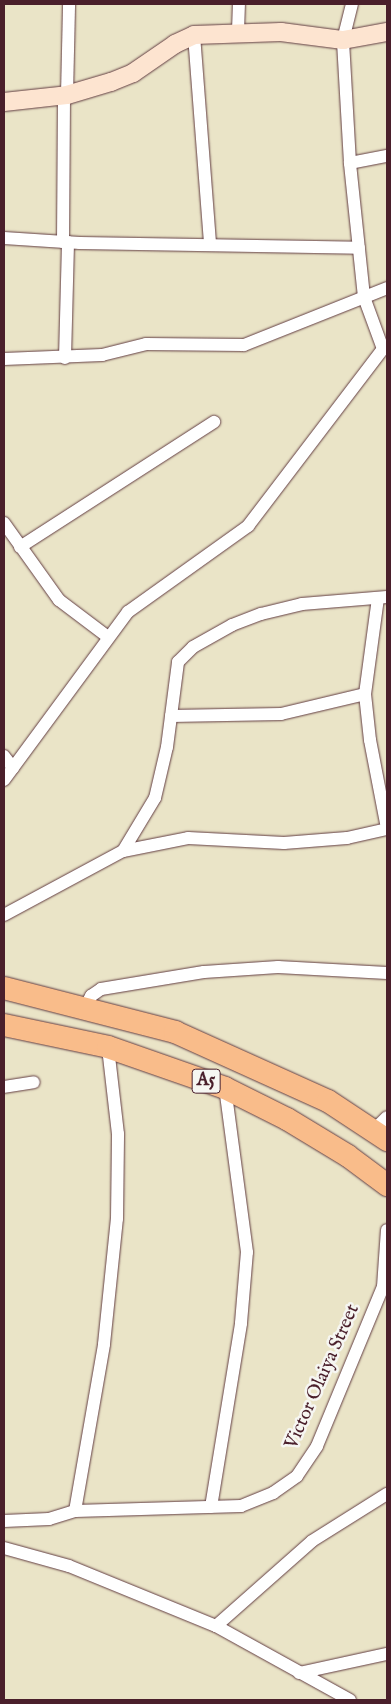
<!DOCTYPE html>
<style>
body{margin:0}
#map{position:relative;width:391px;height:1704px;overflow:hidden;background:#eae4c7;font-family:"IM FELL English",serif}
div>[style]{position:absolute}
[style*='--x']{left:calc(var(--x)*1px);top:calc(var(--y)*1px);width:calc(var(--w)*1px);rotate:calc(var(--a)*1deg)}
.roads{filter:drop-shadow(0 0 1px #623d42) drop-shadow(0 0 1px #623d42)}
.street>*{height:12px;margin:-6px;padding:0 6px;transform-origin:6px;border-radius:6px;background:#fff}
.secondary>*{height:18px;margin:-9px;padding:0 9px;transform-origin:9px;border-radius:9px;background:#fde4d0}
.highway>*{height:22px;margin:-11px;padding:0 11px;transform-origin:11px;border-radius:11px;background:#f9bc8a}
span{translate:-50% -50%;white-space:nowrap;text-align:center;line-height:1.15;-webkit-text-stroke:5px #f6f6f2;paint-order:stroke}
.shield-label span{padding:1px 4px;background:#f6f6f2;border:1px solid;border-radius:4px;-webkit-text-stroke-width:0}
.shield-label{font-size:18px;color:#4a1f2b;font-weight:700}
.street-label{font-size:19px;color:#4a1f2b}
.frame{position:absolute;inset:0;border:5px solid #4a1f2b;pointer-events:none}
</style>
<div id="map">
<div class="roads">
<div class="street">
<i style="--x:238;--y:31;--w:27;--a:-88"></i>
<i style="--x:194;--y:35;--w:209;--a:85.6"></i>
<i style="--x:67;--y:95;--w:91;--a:-88.7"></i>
<i style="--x:350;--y:163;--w:38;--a:-11"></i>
<i style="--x:4;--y:238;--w:76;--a:3.8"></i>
<i style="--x:80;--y:243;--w:279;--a:1"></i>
<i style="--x:63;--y:242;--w:147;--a:-89.6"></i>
<i style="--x:65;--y:358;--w:116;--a:-88.5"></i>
<i style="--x:4;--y:359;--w:98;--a:-2.3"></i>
<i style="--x:102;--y:355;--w:45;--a:-14"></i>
<i style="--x:146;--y:344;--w:98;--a:0.6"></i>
<i style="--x:244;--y:345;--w:154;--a:-21.7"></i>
<i style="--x:4;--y:523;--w:95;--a:54.5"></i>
<i style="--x:59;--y:600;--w:61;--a:37.1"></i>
<i style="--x:20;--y:547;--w:231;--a:-32.8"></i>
<i style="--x:378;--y:598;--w:97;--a:97.7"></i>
<i style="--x:365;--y:694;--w:46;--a:83.8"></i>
<i style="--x:370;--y:740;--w:90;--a:79.1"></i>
<i style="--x:171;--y:716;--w:110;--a:-1"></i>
<i style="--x:281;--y:714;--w:86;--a:-13.4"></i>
<i style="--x:4;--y:756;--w:15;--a:53"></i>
<i style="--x:4;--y:780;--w:209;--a:-53.6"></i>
<i style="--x:128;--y:612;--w:148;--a:-35.6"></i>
<i style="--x:248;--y:526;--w:223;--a:-52.7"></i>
<i style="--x:383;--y:349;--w:55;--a:-110.1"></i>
<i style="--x:364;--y:297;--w:135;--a:-96"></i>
<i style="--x:350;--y:163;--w:123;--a:-93.3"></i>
<i style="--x:343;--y:40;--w:37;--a:-76"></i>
<i style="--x:123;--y:851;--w:66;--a:-11.3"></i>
<i style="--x:188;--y:838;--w:96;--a:3"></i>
<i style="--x:284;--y:843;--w:63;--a:-4.5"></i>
<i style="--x:347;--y:838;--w:41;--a:-12.7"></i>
<i style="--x:4;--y:915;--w:135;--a:-28.3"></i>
<i style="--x:123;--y:851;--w:62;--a:-58.9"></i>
<i style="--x:155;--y:798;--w:52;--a:-76.8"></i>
<i style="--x:167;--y:747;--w:86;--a:-82.6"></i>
<i style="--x:178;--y:662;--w:21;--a:-45"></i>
<i style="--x:193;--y:647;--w:45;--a:-29.4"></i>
<i style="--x:232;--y:625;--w:31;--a:-21"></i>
<i style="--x:261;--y:614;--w:42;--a:-13.7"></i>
<i style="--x:302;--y:604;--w:85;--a:-4.7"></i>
<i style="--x:85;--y:1007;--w:13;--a:-61"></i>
<i style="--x:91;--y:996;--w:12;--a:-35"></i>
<i style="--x:101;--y:989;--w:104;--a:-9.4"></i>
<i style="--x:204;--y:972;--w:74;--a:-3.9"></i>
<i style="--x:278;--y:967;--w:109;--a:3.2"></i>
<i style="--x:4;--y:1087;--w:30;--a:-9"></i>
<i style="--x:374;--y:1130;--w:18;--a:-45"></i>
<i style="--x:211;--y:1507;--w:186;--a:-80.7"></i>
<i style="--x:241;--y:1323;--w:71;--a:-85.2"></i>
<i style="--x:247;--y:1252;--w:165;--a:-97.6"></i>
<i style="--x:75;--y:1511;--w:169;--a:-80.1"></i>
<i style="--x:104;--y:1344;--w:126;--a:-84.1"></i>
<i style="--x:117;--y:1219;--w:85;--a:-89.3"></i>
<i style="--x:118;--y:1134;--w:88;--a:-96.6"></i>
<i style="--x:4;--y:1521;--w:45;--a:-2.5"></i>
<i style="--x:49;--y:1519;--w:27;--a:-17"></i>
<i style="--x:75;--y:1511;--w:166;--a:-1.7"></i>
<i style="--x:241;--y:1506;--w:35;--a:-22"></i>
<i style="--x:273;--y:1493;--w:29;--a:-35"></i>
<i style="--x:297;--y:1476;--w:36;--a:-56"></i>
<i style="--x:317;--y:1446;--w:172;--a:-67.5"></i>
<i style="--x:383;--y:1287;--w:57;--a:-86"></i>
<i style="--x:4;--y:1548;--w:67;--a:15.5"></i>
<i style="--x:69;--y:1566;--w:159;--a:22.2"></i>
<i style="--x:216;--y:1626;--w:153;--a:28.9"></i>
<i style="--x:216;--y:1626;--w:128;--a:-41.5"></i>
<i style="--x:312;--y:1541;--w:89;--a:-32.1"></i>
<i style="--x:299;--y:1673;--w:90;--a:-12.2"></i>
</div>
<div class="secondary">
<i style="--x:4;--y:102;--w:63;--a:-6.3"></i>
<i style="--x:67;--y:95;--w:46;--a:-16.5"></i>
<i style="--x:111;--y:82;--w:24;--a:-22"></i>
<i style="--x:133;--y:73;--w:51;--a:-34.6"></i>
<i style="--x:175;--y:44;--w:21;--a:-25"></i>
<i style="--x:194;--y:35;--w:87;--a:-2"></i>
<i style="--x:281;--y:32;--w:63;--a:7.4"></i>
<i style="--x:343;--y:40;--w:45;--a:-10.3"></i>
</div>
<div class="highway">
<i style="--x:4;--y:988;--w:177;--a:14.4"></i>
<i style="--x:175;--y:1032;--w:168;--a:24.3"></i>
<i style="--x:328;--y:1101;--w:71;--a:33.5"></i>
<i style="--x:4;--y:1025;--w:106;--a:11.9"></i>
<i style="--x:108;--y:1047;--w:124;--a:19.3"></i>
<i style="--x:225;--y:1088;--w:69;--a:26.6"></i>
<i style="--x:287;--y:1119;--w:71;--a:31.2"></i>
<i style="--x:348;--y:1156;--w:49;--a:36.6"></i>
</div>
</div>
<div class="shield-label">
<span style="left:206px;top:1081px">A5</span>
</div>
<div class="street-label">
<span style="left:323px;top:1377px;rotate:-66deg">Victor Olaiya Street</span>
</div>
<div class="frame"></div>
</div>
